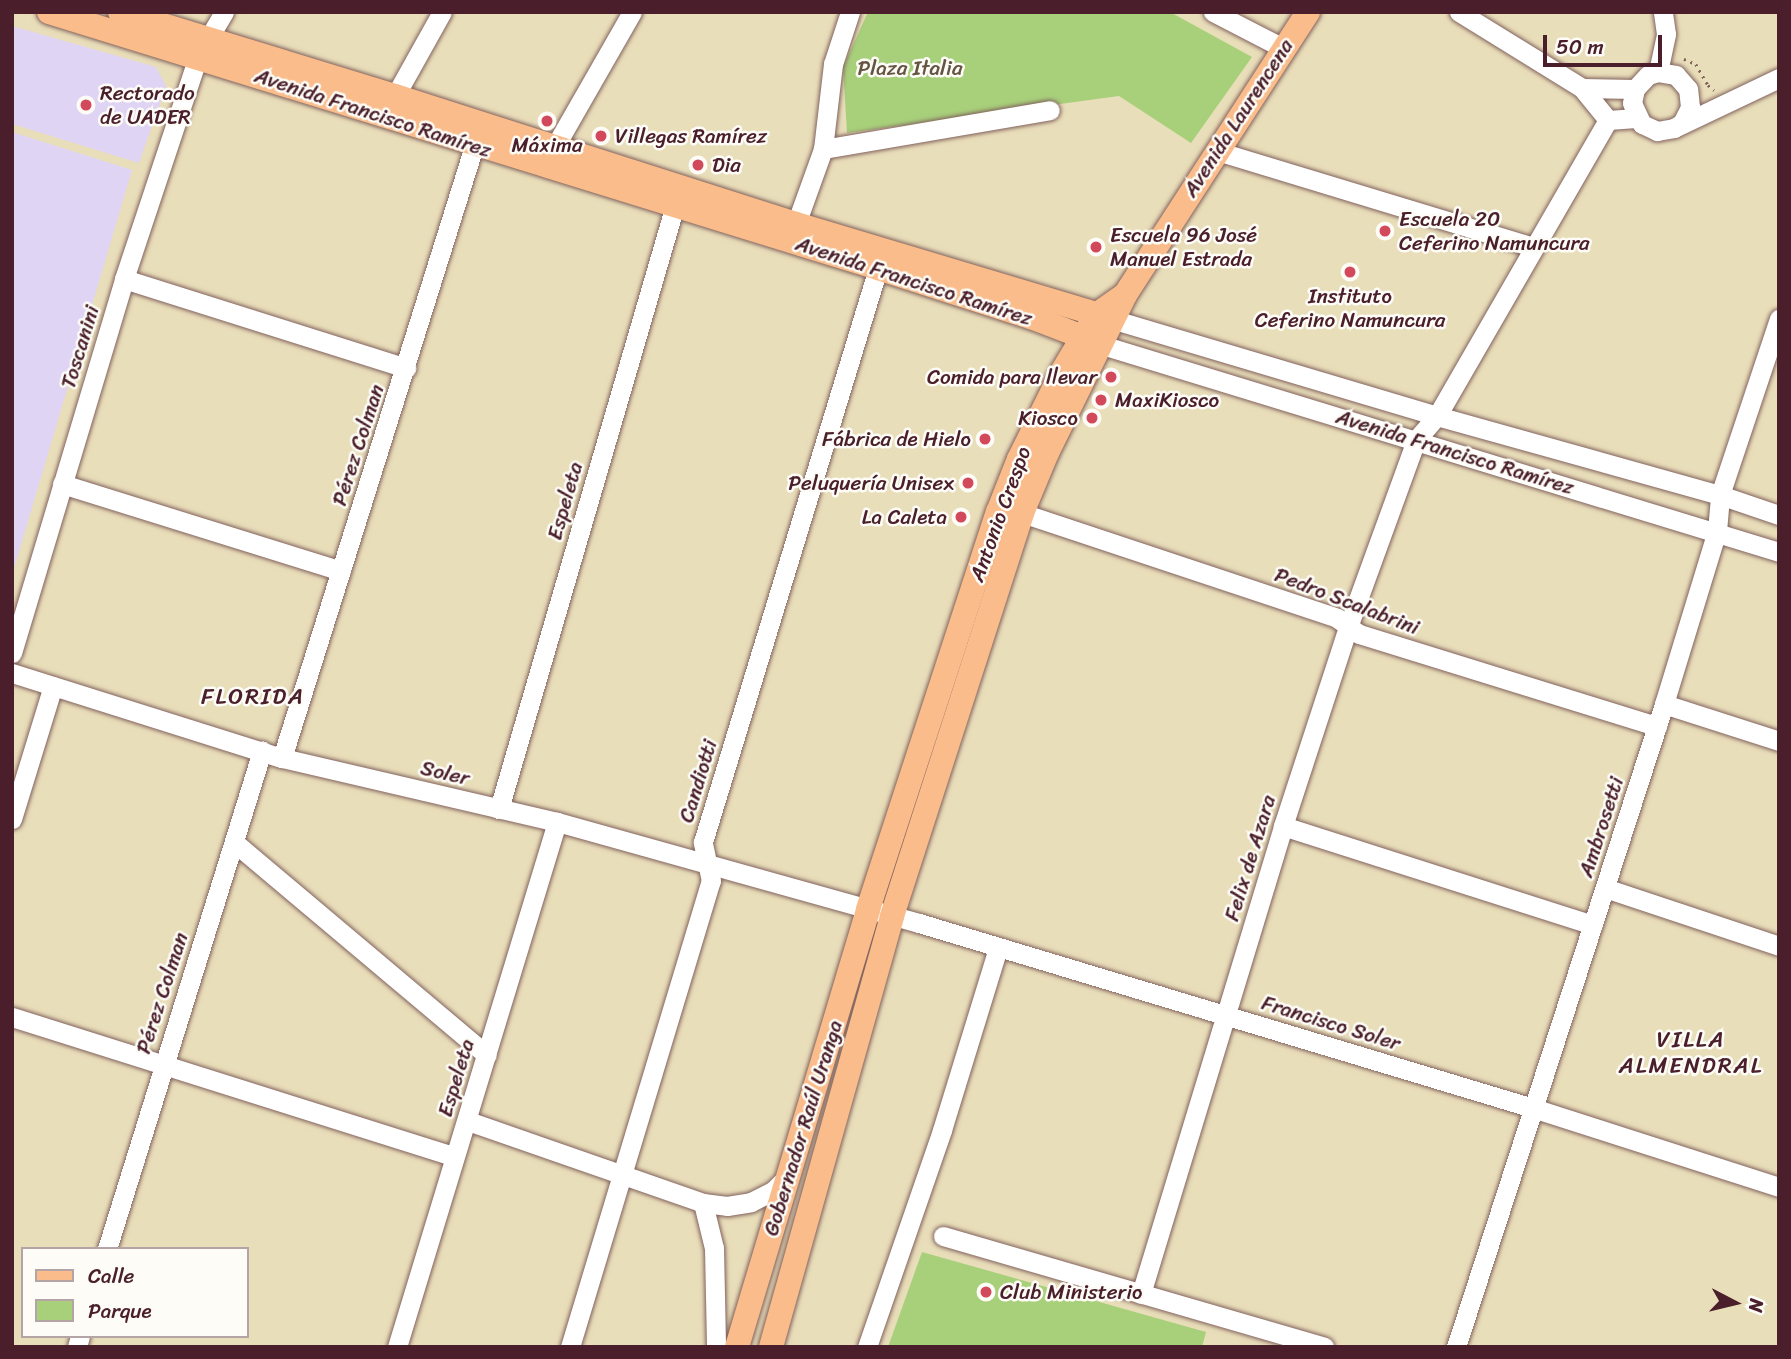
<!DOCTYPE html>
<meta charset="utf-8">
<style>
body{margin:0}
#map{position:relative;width:1791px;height:1359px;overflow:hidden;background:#e9deba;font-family:Sriracha,sans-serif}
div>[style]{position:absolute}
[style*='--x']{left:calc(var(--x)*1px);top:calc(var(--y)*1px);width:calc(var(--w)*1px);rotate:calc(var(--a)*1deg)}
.built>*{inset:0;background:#e0d4f4}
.green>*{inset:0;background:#a8d07b}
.path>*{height:2.5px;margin-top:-1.25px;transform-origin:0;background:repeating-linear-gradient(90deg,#82625d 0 2px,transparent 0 7px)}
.roads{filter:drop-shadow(0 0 2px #82625d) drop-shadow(0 0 2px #82625d)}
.minor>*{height:19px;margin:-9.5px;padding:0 9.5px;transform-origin:9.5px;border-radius:9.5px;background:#fff}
.major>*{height:24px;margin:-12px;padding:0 12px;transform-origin:12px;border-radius:12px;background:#f9bc8a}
.dots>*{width:19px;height:19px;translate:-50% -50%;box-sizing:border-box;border:4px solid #fdfcf7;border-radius:50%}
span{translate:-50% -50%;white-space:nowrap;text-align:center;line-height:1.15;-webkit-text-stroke:5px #fdfcf7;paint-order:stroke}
.park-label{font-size:21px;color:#665443}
.poi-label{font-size:21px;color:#4a1f2b}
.left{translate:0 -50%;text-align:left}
.right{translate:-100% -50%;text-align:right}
.street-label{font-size:21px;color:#4a1f2b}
.neighbourhood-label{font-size:23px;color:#4a1f2b;letter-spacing:2px}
.frame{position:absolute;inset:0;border:14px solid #4a1f2b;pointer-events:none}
.legend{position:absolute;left:21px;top:1247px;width:228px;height:91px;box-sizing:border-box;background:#fdfcf7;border:2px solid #b5a4a5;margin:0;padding:9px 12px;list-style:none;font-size:21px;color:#4a1f2b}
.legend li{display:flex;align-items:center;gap:14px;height:35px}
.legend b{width:35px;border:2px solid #b5a4a5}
.north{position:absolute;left:1700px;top:1268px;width:70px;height:70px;-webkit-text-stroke:5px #fdfcf7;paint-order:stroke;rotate:97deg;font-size:19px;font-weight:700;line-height:28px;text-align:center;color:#4a1f2b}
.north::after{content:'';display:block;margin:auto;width:24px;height:32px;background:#4a1f2b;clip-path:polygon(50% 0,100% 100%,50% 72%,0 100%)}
.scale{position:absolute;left:1543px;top:35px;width:119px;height:32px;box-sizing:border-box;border:4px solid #4a1f2b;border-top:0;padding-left:9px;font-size:21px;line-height:24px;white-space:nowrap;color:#4a1f2b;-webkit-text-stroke:5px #fdfcf7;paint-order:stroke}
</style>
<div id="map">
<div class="built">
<i style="clip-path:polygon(12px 26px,156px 67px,166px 86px,139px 163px,12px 124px)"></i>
<i style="clip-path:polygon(12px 132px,132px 170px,12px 575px)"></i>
</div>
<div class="green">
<i style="clip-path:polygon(868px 12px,1170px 12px,1252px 57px,1191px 143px,1119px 96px,847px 133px,843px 67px)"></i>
<i style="clip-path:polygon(922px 1252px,1206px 1332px,1202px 1347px,888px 1347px)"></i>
</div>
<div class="path">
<i style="--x:1684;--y:59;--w:13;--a:23"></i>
<i style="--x:1696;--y:64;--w:24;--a:60"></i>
<i style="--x:1708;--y:85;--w:8;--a:40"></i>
</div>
<div class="roads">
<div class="minor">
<i style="--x:1213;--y:12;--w:79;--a:27.2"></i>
<i style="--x:1459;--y:12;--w:145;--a:31.7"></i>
<i style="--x:1582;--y:88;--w:53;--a:1.1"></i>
<i style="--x:1658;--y:72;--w:39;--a:-78"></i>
<i style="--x:1666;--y:34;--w:22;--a:-98"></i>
<i style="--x:1582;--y:88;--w:41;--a:50.9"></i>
<i style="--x:395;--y:96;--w:96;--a:-60.8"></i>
<i style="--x:1674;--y:128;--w:9;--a:-32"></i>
<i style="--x:1682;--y:123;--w:18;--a:-63"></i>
<i style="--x:1690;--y:107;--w:18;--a:-96"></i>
<i style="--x:1688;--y:89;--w:18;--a:-131"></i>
<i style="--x:1676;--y:75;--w:18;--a:-171"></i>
<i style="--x:1658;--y:72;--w:10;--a:163"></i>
<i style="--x:1648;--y:75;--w:19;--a:133"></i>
<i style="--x:1635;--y:89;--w:14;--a:102"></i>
<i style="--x:1632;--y:103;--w:23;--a:65"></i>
<i style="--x:1642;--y:124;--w:17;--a:25"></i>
<i style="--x:1657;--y:131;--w:17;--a:-10"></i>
<i style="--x:1674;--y:128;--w:116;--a:-25.5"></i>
<i style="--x:823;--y:149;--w:230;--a:-9.7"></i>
<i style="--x:1217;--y:151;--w:330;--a:16.9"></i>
<i style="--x:549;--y:157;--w:167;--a:-60.2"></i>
<i style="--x:796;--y:224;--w:80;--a:-70.2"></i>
<i style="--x:823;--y:149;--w:86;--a:-83.3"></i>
<i style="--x:833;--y:64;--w:55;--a:-71.9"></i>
<i style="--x:124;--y:279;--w:296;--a:17.5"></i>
<i style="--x:1115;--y:320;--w:336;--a:16.6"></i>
<i style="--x:1437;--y:416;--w:294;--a:15.6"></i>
<i style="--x:1720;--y:495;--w:62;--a:18.7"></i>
<i style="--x:1102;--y:345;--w:708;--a:17"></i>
<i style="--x:62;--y:484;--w:292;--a:17.3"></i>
<i style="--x:1022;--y:513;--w:332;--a:18.4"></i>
<i style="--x:1337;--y:618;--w:27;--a:36"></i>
<i style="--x:1359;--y:634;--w:312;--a:17.2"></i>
<i style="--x:12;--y:653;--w:390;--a:-73.3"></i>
<i style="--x:124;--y:279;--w:235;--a:-71.6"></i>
<i style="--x:198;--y:56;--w:51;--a:-59.4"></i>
<i style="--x:12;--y:673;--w:283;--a:17.5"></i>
<i style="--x:282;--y:758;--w:282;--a:13.1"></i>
<i style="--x:557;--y:822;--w:376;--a:15.6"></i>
<i style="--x:919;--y:923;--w:641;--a:16.77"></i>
<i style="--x:1533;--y:1108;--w:258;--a:17.8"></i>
<i style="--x:1664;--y:704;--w:121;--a:17.8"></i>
<i style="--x:282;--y:758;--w:641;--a:-72.58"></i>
<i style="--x:499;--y:809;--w:629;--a:-73.75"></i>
<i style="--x:12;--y:819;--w:139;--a:-72.9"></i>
<i style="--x:1283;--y:826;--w:325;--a:17.7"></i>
<i style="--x:235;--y:843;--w:329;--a:40.1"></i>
<i style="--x:1605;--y:888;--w:183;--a:18.4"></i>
<i style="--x:12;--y:1017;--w:463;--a:17.5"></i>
<i style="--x:468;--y:1121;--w:249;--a:19.2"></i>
<i style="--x:703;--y:1203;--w:24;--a:7"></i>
<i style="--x:727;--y:1206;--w:24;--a:-9"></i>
<i style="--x:751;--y:1202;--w:25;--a:-27"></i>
<i style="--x:773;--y:1191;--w:24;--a:-45"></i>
<i style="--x:703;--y:1203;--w:46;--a:76.3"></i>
<i style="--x:714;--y:1248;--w:99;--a:88.8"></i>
<i style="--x:943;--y:1236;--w:397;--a:16.2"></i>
<i style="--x:107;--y:1249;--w:522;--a:-72.71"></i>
<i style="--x:1141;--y:1294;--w:489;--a:-73.1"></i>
<i style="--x:1283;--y:826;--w:209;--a:-71.9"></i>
<i style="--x:1348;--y:627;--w:199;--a:-70"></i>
<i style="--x:1416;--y:440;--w:32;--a:-49"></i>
<i style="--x:1437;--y:416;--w:342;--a:-60"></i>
<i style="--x:1608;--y:120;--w:28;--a:-4"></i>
<i style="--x:77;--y:1347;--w:11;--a:-75"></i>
<i style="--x:397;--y:1347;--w:549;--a:-73.05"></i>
<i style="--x:570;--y:1347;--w:487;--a:-73.2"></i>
<i style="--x:711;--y:881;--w:40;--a:-102"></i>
<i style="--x:703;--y:842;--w:600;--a:-73.04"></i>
<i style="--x:867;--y:1347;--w:230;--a:-70.9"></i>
<i style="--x:942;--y:1130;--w:190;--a:-72.9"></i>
<i style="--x:1456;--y:1347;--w:676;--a:-72.07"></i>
<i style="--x:1664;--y:704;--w:181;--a:-73"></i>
<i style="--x:1717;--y:531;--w:36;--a:-85"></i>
<i style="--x:1720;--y:495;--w:186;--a:-71.5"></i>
</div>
<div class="major">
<i style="--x:49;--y:12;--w:868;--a:17.16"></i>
<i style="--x:878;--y:268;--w:161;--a:17.8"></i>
<i style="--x:1031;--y:317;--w:70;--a:21"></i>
<i style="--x:120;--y:12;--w:288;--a:17"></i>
<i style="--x:395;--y:96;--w:421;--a:17.7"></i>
<i style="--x:796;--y:224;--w:330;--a:16.7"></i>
<i style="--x:737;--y:1347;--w:457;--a:-73.3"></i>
<i style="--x:868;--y:909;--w:418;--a:-71.9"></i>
<i style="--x:998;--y:512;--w:57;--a:-68.4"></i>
<i style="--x:1019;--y:459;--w:97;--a:-63.7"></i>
<i style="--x:1062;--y:372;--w:66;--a:-59.2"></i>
<i style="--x:1096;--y:315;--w:35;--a:-35"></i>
<i style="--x:771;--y:1347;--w:448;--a:-74.3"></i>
<i style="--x:892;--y:916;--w:423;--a:-72.1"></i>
<i style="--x:1022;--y:513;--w:65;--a:-67.4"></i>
<i style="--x:1047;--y:453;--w:176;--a:-63.7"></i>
<i style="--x:1125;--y:295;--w:337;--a:-57.1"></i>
</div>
</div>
<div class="dots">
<i style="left:86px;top:105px;background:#d1495b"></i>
<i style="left:547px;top:121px;background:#d1495b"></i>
<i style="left:601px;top:136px;background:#d1495b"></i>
<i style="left:698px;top:165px;background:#d1495b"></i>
<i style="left:1385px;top:231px;background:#d1495b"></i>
<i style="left:1096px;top:247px;background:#d1495b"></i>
<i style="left:1350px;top:272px;background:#d1495b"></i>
<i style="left:1111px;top:377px;background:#d1495b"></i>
<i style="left:1101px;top:400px;background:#d1495b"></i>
<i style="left:1092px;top:418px;background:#d1495b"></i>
<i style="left:985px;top:439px;background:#d1495b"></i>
<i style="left:968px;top:483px;background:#d1495b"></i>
<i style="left:961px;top:517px;background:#d1495b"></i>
<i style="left:986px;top:1292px;background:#d1495b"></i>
</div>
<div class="park-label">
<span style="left:910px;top:68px">Plaza Italia</span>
</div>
<div class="poi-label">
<span class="left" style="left:100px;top:105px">Rectorado<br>de UADER</span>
<span class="left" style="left:615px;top:136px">Villegas Ramírez</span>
<span style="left:547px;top:145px">Máxima</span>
<span class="left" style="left:712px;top:165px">Dia</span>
<span class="left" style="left:1399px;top:231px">Escuela 20<br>Ceferino Namuncura</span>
<span class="left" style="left:1110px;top:247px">Escuela 96 José<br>Manuel Estrada</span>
<span style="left:1350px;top:308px">Instituto<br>Ceferino Namuncura</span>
<span class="right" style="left:1097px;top:377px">Comida para llevar</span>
<span class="left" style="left:1115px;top:400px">MaxiKiosco</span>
<span class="right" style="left:1078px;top:418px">Kiosco</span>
<span class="right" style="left:971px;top:439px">Fábrica de Hielo</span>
<span class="right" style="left:954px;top:483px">Peluquería Unisex</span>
<span class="right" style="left:947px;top:517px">La Caleta</span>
<span class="left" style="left:1000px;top:1292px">Club Ministerio</span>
</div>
<div class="street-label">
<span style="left:373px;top:113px;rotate:18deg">Avenida Francisco Ramírez</span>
<span style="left:1238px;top:118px;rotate:-57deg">Avenida Laurencena</span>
<span style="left:914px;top:281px;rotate:18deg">Avenida Francisco Ramírez</span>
<span style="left:80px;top:347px;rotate:-73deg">Toscanini</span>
<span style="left:358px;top:445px;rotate:-72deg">Pérez Colman</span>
<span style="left:1455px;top:452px;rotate:17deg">Avenida Francisco Ramírez</span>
<span style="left:565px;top:501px;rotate:-74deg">Espeleta</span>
<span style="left:1000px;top:514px;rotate:-70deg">Antonio Crespo</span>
<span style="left:1347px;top:601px;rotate:21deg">Pedro Scalabrini</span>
<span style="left:445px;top:773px;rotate:13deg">Soler</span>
<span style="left:698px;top:781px;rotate:-73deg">Candiotti</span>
<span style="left:1601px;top:827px;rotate:-72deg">Ambrosetti</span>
<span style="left:1250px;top:858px;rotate:-73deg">Felix de Azara</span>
<span style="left:162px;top:993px;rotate:-72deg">Pérez Colman</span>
<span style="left:1331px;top:1023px;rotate:17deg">Francisco Soler</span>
<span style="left:456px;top:1078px;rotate:-73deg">Espeleta</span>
<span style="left:803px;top:1128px;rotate:-73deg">Gobernador Raúl Uranga</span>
</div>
<div class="neighbourhood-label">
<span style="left:253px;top:697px">FLORIDA</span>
<span style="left:1691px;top:1053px">VILLA<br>ALMENDRAL</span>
</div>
<div class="frame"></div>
<ul class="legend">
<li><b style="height:9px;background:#f9bc8a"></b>Calle</li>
<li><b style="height:19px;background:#a8d07b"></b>Parque</li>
</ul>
<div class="north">N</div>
<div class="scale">50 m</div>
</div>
